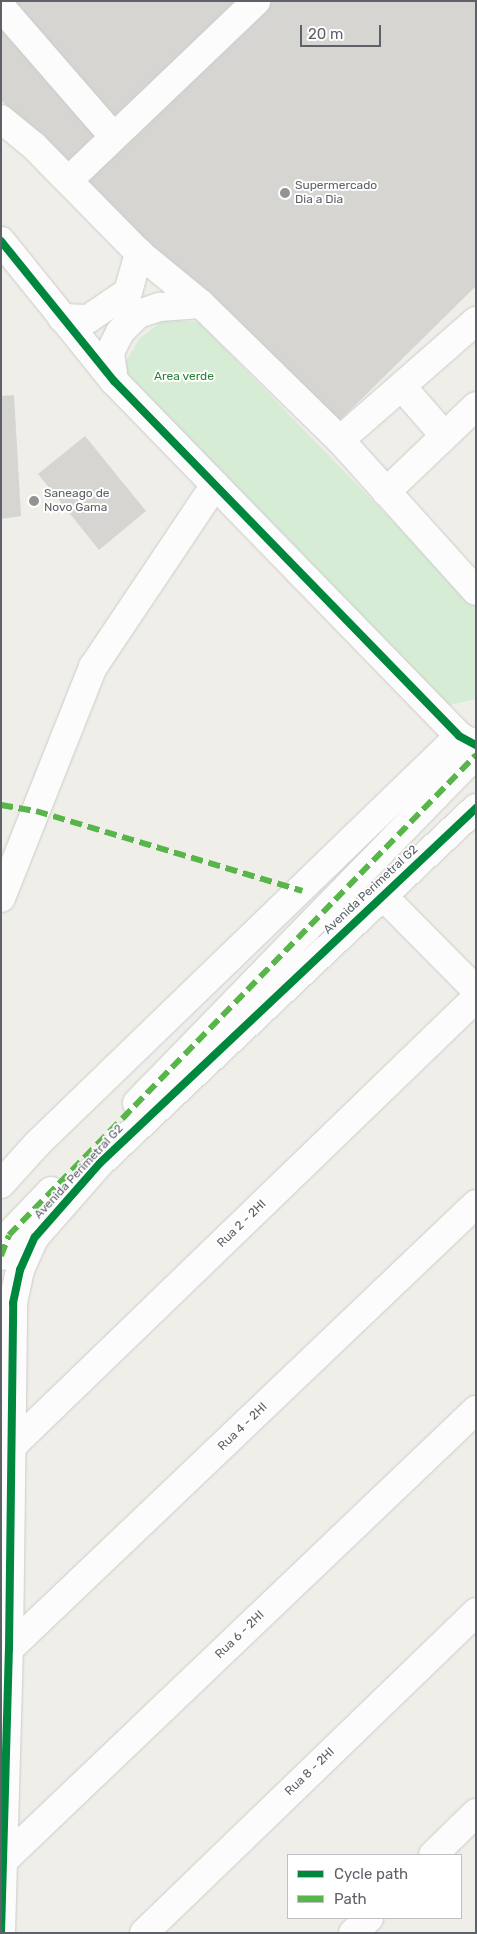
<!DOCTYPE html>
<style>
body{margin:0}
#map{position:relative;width:477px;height:1934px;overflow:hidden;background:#efeee9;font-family:Rubik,sans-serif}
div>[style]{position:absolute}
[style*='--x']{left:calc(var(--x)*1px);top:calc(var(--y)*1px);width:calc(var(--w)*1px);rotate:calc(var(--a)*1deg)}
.green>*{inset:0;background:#d6ecd5}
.building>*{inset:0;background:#d6d5d2}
.roads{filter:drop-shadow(0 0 1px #cbcbca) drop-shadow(0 0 1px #cbcbca)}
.minor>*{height:28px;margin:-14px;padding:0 14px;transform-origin:14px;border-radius:14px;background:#fdfcfc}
.quiet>*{height:6px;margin-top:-3px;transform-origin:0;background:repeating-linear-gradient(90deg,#58b549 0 12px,transparent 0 18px)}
.cycleway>*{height:8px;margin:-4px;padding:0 4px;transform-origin:4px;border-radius:4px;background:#00873e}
.dots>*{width:14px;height:14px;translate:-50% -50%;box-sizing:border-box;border:2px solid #fff;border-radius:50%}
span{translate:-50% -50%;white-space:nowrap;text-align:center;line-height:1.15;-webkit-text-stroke:4px #fff;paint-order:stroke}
.poi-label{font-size:12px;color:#5e6268}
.left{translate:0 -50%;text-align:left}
.park-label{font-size:12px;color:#2a8236}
.street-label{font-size:12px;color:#5e6268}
.frame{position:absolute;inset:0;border:2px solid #5e6268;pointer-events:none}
.legend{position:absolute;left:287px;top:1854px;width:175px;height:65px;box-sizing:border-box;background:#fff;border:1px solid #bfc0c3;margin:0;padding:6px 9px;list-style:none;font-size:15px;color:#5e6268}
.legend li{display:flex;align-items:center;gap:10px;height:25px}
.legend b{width:25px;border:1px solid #bfc0c3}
.scale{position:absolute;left:300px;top:25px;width:81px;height:22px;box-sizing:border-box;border:2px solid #5e6268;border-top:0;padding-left:6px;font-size:15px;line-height:18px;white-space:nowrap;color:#5e6268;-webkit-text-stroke:4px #fff;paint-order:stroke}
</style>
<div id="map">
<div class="green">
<i style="clip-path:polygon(164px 320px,199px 322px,476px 607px,476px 699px,450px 705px,425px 691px,128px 388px,126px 361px,140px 338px)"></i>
</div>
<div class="building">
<i style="clip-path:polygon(1px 1px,476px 1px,476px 286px,330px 430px,1px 100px)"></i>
<i style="clip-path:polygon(14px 395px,21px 516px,1px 519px,1px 396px)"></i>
<i style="clip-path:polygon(85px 436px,146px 511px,99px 550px,38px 474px)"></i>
</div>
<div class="roads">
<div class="minor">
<i style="--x:1;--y:7;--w:172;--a:49"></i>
<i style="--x:1;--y:119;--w:43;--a:39.3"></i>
<i style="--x:34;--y:146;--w:150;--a:45.5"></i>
<i style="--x:139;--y:253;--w:80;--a:39.4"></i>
<i style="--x:201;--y:304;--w:194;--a:44.4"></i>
<i style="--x:340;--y:440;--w:203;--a:48"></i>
<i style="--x:69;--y:180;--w:259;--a:-43.7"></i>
<i style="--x:1;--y:241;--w:180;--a:51.1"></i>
<i style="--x:114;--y:381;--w:495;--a:45.8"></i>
<i style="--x:459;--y:736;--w:19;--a:28"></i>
<i style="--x:62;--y:318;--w:26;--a:2"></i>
<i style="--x:88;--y:319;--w:48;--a:-34"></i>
<i style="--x:128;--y:292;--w:41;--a:-74.2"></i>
<i style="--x:114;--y:381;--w:29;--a:-98"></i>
<i style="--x:110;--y:352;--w:22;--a:-63"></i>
<i style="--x:120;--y:332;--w:25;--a:-45"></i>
<i style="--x:138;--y:314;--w:23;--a:-18"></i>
<i style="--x:160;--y:307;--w:41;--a:-4.2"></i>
<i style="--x:403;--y:388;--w:61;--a:49"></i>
<i style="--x:340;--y:440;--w:181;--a:-41.2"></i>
<i style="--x:386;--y:492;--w:124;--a:-43.7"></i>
<i style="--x:382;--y:895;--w:134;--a:45.3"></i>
<i style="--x:1;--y:898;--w:249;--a:-68.3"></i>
<i style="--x:93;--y:667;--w:219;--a:-56.2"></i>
<i style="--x:137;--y:1103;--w:486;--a:-45.8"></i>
<i style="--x:1;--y:1184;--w:54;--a:-48"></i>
<i style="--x:37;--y:1144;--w:587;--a:-44.03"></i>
<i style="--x:1;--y:1256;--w:22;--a:-69"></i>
<i style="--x:9;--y:1235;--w:61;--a:-46.3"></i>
<i style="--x:9;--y:1449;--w:649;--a:-44"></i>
<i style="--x:9;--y:1649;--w:645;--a:-43.62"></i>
<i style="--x:433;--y:1855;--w:60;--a:-44.3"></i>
<i style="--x:3;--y:1861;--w:654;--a:-43.64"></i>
<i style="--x:1;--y:1933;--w:284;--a:-88.4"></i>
<i style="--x:9;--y:1649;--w:346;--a:-89.3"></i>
<i style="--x:13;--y:1303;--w:34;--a:-78"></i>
<i style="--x:20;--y:1270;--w:36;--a:-66"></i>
<i style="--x:35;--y:1237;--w:98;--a:-48.7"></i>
<i style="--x:100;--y:1163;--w:517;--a:-43.35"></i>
<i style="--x:144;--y:1933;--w:462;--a:-44"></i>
<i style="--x:353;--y:1933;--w:22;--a:-43"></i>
</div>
</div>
<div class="quiet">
<i style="--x:1;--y:805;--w:36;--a:10"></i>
<i style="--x:36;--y:811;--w:278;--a:16.7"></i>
<i style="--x:1;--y:1256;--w:22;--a:-69"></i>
<i style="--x:9;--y:1235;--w:670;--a:-45.79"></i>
</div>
<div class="cycleway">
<i style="--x:1;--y:241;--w:180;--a:51.1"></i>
<i style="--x:114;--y:381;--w:495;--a:45.8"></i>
<i style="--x:459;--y:736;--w:19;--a:28"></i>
<i style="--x:1;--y:1933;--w:284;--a:-88.4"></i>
<i style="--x:9;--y:1649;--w:346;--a:-89.3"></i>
<i style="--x:13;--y:1303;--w:34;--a:-78"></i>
<i style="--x:20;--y:1270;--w:36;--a:-66"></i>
<i style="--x:35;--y:1237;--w:98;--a:-48.7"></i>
<i style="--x:100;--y:1163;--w:517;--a:-43.35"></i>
</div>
<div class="dots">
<i style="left:285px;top:193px;background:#919395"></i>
<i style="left:34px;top:501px;background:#919395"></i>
</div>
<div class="poi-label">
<span class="left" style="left:295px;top:193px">Supermercado<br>Dia a Dia</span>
<span class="left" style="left:44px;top:501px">Saneago de<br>Novo Gama</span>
</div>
<div class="park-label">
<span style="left:184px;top:377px">Area verde</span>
</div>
<div class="street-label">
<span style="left:371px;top:890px;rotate:-43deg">Avenida Perimetral G2</span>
<span style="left:79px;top:1172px;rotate:-47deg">Avenida Perimetral G2</span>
<span style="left:242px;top:1224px;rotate:-44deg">Rua 2 - 2HI</span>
<span style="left:243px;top:1427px;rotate:-44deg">Rua 4 - 2HI</span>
<span style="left:240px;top:1635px;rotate:-44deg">Rua 6 - 2HI</span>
<span style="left:310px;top:1772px;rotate:-44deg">Rua 8 - 2HI</span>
</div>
<div class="frame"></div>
<ul class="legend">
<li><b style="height:6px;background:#00873e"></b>Cycle path</li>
<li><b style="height:6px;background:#58b549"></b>Path</li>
</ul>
<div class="scale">20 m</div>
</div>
